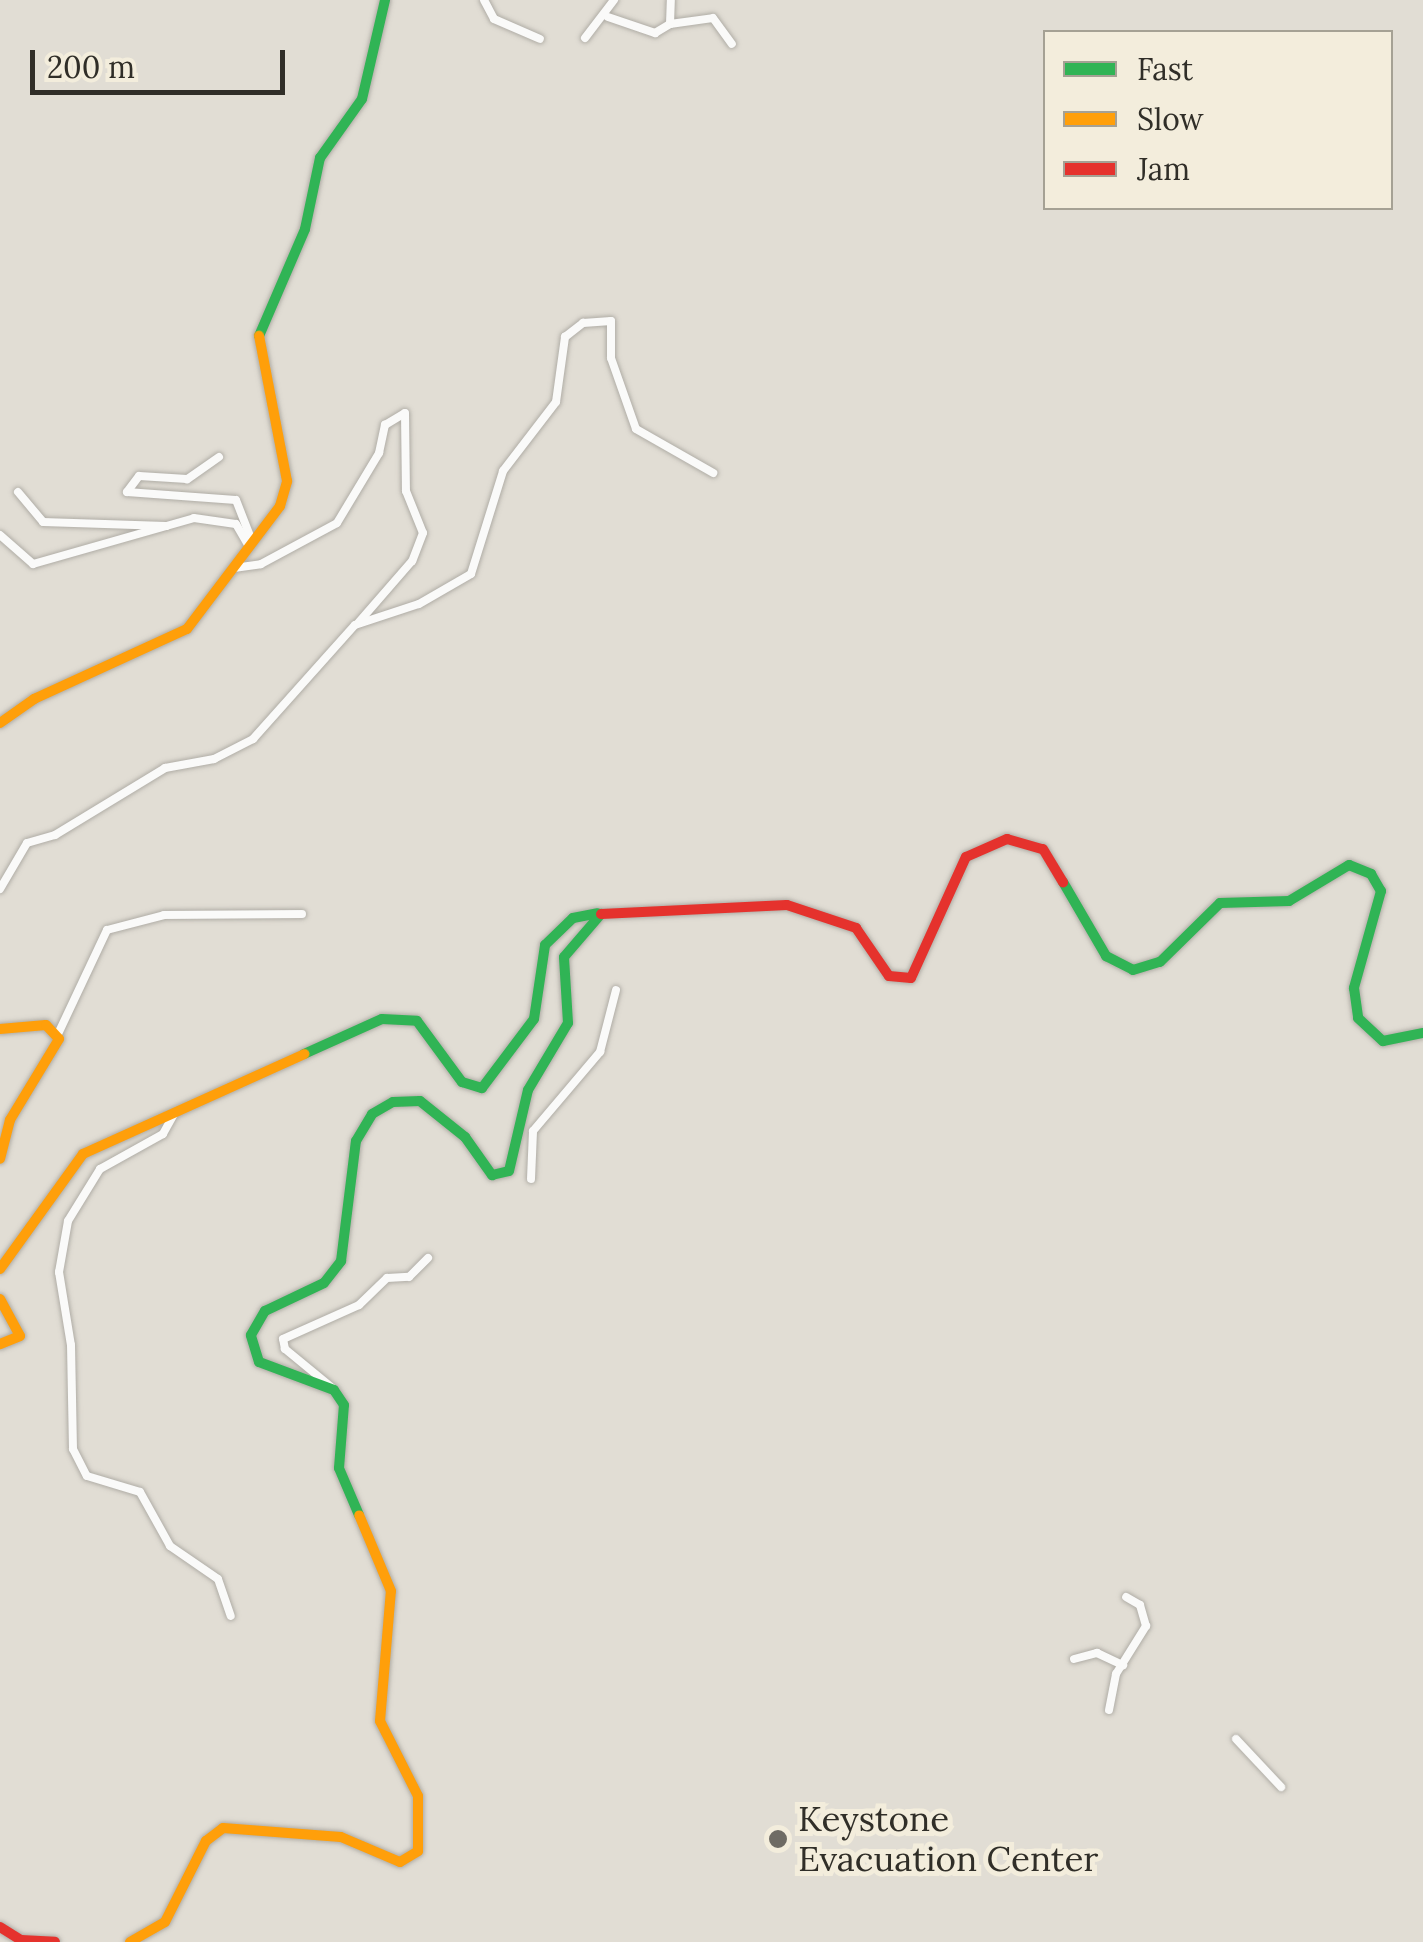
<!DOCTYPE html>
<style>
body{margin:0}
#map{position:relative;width:1423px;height:1942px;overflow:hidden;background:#e1ddd4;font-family:Lora,serif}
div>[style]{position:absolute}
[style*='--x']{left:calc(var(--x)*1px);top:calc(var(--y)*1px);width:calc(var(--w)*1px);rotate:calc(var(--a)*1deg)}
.roads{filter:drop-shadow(0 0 2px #b0ada6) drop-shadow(0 0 2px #b0ada6)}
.street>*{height:8px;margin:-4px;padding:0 4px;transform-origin:4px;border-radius:4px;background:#fafaf9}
.fast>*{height:10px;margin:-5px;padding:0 5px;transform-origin:5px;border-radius:5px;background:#30b455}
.slow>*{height:10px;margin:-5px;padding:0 5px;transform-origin:5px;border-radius:5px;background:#ff9f0a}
.jam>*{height:10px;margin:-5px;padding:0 5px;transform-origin:5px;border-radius:5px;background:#e5322d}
.dots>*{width:28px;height:28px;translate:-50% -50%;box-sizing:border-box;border:5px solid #f3eddc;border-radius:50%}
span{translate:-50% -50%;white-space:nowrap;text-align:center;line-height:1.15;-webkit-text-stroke:10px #f3eddc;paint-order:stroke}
.poi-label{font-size:35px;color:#302e28}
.left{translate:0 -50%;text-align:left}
.legend{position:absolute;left:1043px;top:30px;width:350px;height:180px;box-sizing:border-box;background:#f3eddc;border:2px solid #a5a194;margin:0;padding:12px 18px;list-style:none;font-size:30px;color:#302e28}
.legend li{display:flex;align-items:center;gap:20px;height:50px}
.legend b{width:50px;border:2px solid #a5a194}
.scale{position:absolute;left:30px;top:50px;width:255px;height:45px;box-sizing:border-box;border:5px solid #302e28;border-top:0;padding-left:12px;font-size:30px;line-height:35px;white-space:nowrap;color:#302e28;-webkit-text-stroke:8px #f3eddc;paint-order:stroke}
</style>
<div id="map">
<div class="roads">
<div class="street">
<i style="--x:484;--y:0;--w:21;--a:62"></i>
<i style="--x:494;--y:19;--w:50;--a:23.5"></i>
<i style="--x:608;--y:17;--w:50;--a:18.8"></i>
<i style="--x:655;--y:33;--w:17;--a:-31"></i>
<i style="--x:670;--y:24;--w:24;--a:-88"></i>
<i style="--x:670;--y:24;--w:43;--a:-7.9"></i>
<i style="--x:713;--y:18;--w:32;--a:54"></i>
<i style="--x:585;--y:38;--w:48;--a:-52.7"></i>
<i style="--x:219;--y:457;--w:39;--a:145"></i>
<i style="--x:187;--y:479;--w:48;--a:-176.4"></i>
<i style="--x:139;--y:476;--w:20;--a:127"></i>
<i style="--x:127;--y:492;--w:109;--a:4.2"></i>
<i style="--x:236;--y:500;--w:44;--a:68.7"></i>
<i style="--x:18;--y:492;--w:39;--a:50"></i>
<i style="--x:43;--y:522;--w:123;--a:1.9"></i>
<i style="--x:0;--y:535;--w:44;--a:41.3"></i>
<i style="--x:33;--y:564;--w:167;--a:-15.9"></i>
<i style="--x:194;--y:518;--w:42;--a:8.1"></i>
<i style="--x:236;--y:524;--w:24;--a:60"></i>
<i style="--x:234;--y:568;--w:27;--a:-8"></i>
<i style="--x:261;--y:564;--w:86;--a:-28.3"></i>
<i style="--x:337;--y:523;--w:82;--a:-59"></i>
<i style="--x:379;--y:453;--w:29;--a:-78"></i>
<i style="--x:385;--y:425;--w:23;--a:-31"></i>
<i style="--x:405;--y:413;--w:78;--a:89.3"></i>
<i style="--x:406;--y:491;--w:45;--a:68"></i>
<i style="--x:423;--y:533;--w:30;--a:111"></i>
<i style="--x:412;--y:561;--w:81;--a:131"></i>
<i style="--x:0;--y:889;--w:53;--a:-59.6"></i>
<i style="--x:27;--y:843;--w:29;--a:-16"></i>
<i style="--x:55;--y:835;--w:129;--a:-31.3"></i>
<i style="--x:165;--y:768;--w:50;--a:-10.4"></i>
<i style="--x:214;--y:759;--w:44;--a:-27.1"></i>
<i style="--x:253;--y:739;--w:153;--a:-48.2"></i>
<i style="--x:355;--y:625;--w:67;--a:-18.2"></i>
<i style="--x:419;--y:604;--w:60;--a:-30"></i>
<i style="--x:471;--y:574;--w:108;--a:-72.7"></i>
<i style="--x:503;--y:471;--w:87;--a:-52.5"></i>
<i style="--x:556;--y:402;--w:66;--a:-82.1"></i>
<i style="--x:565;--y:337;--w:23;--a:-38"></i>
<i style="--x:583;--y:323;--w:28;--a:-4"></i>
<i style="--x:611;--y:321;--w:37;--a:90"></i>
<i style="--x:611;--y:358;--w:75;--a:70.6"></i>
<i style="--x:636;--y:429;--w:89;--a:29.7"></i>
<i style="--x:58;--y:1034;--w:115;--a:-64.8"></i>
<i style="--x:107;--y:930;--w:59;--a:-14.7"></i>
<i style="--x:164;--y:915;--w:138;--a:-0.4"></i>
<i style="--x:174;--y:1114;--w:23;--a:119"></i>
<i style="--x:163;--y:1134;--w:72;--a:150.9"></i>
<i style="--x:100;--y:1169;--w:61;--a:121.6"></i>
<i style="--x:68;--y:1221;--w:52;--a:100"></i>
<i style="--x:59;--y:1272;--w:74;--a:80.7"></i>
<i style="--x:71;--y:1345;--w:104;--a:88.9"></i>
<i style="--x:73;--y:1449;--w:30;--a:63"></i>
<i style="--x:87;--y:1476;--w:55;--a:16.8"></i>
<i style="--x:140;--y:1492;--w:62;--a:60.9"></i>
<i style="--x:170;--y:1546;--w:58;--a:34.5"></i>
<i style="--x:218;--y:1579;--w:39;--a:71"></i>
<i style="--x:531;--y:1179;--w:48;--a:-87.6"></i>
<i style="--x:533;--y:1131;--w:104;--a:-49.7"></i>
<i style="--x:600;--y:1052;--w:64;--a:-75.5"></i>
<i style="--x:335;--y:1390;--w:65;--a:-140.6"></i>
<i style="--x:285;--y:1349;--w:10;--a:-101"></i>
<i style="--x:283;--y:1339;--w:83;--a:-24.1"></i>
<i style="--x:359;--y:1305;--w:39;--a:-44"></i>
<i style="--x:387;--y:1278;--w:22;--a:-3"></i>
<i style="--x:409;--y:1277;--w:27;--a:-45"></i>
<i style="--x:1074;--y:1659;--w:24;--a:-15"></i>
<i style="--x:1097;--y:1653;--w:29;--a:25"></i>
<i style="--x:1109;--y:1710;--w:37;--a:-79"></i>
<i style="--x:1116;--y:1674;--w:57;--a:-58"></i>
<i style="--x:1146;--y:1626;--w:22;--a:-106"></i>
<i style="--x:1140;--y:1605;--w:16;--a:-150"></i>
<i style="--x:1236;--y:1739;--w:66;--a:46.8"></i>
</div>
<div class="fast">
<i style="--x:259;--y:336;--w:116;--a:-66.7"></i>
<i style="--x:305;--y:229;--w:73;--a:-78.1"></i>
<i style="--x:320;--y:158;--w:72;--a:-54.6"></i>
<i style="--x:362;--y:99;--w:102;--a:-76.9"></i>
<i style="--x:1063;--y:882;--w:86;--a:59.8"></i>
<i style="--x:1106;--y:956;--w:30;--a:27"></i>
<i style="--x:1133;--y:970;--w:28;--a:-17"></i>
<i style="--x:1160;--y:962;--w:84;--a:-44.5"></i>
<i style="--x:1220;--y:903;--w:69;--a:-1.7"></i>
<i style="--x:1289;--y:901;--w:70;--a:-31"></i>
<i style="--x:1349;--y:865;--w:24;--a:22"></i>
<i style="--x:1371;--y:874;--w:20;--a:60"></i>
<i style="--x:1381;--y:891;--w:101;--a:105.6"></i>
<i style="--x:1354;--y:988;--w:30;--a:82"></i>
<i style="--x:1358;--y:1018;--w:34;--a:43"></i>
<i style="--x:1383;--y:1041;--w:41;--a:-11.3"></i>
<i style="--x:304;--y:1054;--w:85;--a:-24.2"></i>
<i style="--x:382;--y:1019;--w:35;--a:3"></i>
<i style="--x:417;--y:1021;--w:76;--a:53.6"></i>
<i style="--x:462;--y:1082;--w:21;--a:17"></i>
<i style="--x:482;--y:1088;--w:86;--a:-53"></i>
<i style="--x:534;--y:1019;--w:75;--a:-81.5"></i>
<i style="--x:545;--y:945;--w:39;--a:-44"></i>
<i style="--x:573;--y:918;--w:25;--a:-11"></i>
<i style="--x:359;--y:1515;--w:51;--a:-113.1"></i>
<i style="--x:339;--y:1468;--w:63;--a:-85.5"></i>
<i style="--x:344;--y:1405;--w:18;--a:-124"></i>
<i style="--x:334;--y:1390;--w:80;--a:-159.5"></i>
<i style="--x:259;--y:1362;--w:28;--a:-107"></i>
<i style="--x:251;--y:1335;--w:28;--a:-60"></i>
<i style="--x:265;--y:1311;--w:65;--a:-25.4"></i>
<i style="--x:324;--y:1283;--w:28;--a:-52"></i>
<i style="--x:341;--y:1261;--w:121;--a:-82.9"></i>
<i style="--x:356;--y:1141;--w:31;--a:-59"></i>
<i style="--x:372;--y:1114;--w:24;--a:-30"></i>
<i style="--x:393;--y:1102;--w:27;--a:-2"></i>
<i style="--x:420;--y:1101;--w:58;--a:38.7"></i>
<i style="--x:465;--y:1137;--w:47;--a:54.6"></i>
<i style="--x:492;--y:1175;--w:17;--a:-13"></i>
<i style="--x:509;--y:1171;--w:83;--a:-76.8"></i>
<i style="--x:528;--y:1090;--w:78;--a:-59.2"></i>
<i style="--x:568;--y:1023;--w:66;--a:-93.5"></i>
<i style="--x:564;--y:957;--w:57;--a:-49.3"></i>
</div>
<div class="slow">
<i style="--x:0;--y:723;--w:42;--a:-35.2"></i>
<i style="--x:34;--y:699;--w:168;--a:-24.6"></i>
<i style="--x:187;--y:629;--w:154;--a:-52.9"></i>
<i style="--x:280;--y:506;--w:26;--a:-74"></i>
<i style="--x:287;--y:481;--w:148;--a:-100.9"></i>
<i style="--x:0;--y:1029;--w:46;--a:-5"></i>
<i style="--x:46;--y:1025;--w:19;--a:47"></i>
<i style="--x:59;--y:1039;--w:95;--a:121.2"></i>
<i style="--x:10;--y:1120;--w:40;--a:104.4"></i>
<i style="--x:0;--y:1269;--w:142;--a:-54.2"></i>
<i style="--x:83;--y:1154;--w:243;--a:-24.3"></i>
<i style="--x:0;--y:1299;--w:42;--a:61.6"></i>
<i style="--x:20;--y:1336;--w:22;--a:158"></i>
<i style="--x:130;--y:1942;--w:40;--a:-29.7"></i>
<i style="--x:165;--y:1922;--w:91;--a:-63.2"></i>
<i style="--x:206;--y:1841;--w:21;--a:-37"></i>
<i style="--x:223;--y:1828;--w:118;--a:4.4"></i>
<i style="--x:341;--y:1837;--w:64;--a:23"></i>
<i style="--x:400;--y:1862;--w:21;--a:-31"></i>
<i style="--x:418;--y:1851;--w:55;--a:-90"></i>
<i style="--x:418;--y:1796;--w:84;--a:-116.9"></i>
<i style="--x:380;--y:1721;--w:130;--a:-85.2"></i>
<i style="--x:391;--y:1591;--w:82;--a:-112.8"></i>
</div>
<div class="jam">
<i style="--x:601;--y:914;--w:186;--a:-2.8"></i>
<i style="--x:787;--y:905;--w:73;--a:18.4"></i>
<i style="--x:856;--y:928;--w:58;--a:55.5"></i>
<i style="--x:889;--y:976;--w:22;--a:5"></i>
<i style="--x:911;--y:978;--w:133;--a:-65.6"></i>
<i style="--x:966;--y:857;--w:45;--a:-23.7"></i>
<i style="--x:1007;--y:839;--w:37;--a:16"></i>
<i style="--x:1043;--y:849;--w:39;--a:59"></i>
<i style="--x:0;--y:1927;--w:25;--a:32"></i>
<i style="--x:21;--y:1940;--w:34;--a:3"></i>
</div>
</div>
<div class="dots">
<i style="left:778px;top:1839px;background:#6e6b64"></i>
</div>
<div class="poi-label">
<span class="left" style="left:798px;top:1839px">Keystone<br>Evacuation Center</span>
</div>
<ul class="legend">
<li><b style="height:12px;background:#30b455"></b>Fast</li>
<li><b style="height:12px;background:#ff9f0a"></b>Slow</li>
<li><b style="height:12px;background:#e5322d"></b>Jam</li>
</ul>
<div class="scale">200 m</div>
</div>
